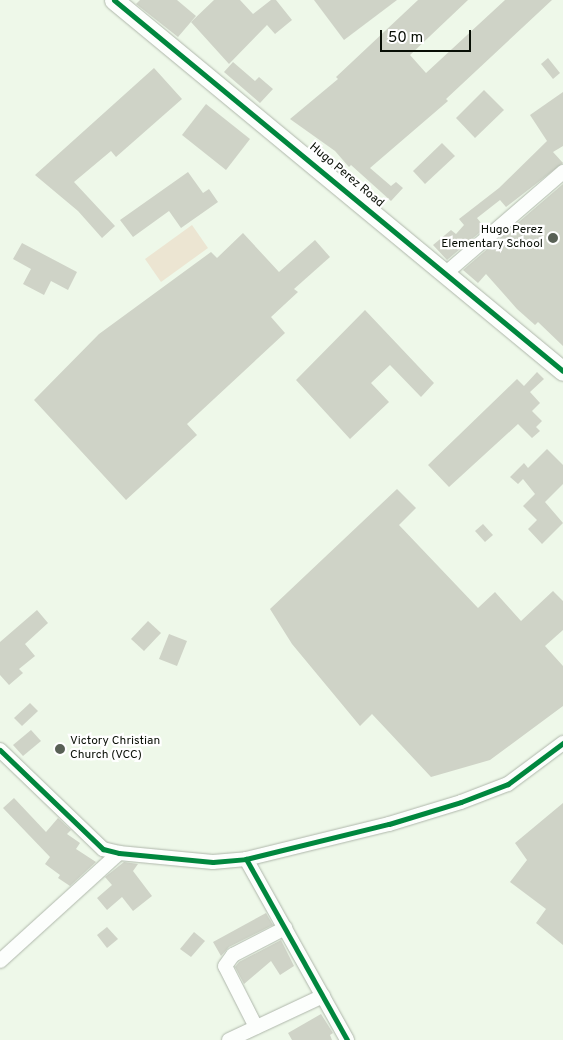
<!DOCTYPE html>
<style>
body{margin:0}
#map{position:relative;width:563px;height:1040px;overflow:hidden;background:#eef8e9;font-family:Overpass,sans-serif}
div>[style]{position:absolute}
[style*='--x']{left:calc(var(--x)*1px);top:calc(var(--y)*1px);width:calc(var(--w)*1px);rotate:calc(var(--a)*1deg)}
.green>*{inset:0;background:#ece5d2}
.building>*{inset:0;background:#cfd3c7}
.roads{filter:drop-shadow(0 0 1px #afb7ab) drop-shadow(0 0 1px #afb7ab)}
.street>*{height:14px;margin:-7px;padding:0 7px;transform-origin:7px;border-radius:7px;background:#fcfefc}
.secondary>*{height:19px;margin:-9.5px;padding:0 9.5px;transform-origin:9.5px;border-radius:9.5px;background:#fcfefc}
.cycleway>*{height:5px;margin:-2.5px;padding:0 2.5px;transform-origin:2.5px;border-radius:2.5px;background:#00873e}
.dots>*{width:14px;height:14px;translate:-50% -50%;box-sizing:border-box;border:2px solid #fff;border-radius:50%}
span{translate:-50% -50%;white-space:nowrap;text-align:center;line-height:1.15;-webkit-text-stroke:4.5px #fff;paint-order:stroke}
.street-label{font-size:12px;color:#080e05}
.poi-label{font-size:12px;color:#080e05}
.right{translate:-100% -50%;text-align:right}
.left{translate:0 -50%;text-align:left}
.scale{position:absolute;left:380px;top:30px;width:91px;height:22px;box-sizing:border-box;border:2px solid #080e05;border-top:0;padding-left:6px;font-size:15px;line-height:18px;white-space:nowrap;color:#080e05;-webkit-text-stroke:4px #fff;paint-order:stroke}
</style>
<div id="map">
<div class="green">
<i style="clip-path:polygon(192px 225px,208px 248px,161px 282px,145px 259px)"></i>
</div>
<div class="building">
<i style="clip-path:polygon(140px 0,177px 0,196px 16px,178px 37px,136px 4px)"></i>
<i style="clip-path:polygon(214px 0,240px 0,253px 14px,271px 0,276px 0,292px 20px,275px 34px,267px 25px,229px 64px,191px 22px)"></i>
<i style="clip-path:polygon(314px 0,397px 0,344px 40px)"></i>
<i style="clip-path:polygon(418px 0,468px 0,410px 55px,426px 73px,505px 0,552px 0,446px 99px,448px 101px,370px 168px,391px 186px,396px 182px,403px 188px,391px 201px,351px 165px,349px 167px,335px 151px,290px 119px,338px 79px,336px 77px)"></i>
<i style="clip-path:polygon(548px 58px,560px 73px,553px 79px,541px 64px)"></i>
<i style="clip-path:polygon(233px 62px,255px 81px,259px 77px,273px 89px,260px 103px,224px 72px)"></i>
<i style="clip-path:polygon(154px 68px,182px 99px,116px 157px,111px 151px,74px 182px,115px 226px,102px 238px,78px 211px,35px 175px)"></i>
<i style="clip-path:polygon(484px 90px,504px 110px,475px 138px,456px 118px)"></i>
<i style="clip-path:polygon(563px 92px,563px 146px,553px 152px,563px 163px,506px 207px,500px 200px,477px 218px,485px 228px,447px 260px,433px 245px,451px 230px,456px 234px,464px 225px,459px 219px,499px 188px,547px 141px,530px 115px)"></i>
<i style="clip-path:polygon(206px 104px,250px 139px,226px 170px,182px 135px)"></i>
<i style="clip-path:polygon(442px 143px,455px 156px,425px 184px,413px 171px)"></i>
<i style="clip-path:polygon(188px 172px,203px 193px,209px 189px,218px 202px,181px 228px,169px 211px,133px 237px,120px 220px)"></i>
<i style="clip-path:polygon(563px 184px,563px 346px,538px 322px,535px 325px,517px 309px,486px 274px,478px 283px,463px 270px)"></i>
<i style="clip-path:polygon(243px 233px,279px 272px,315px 240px,330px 257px,294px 289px,298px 292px,271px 317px,285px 333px,187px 424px,197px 435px,126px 500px,34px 400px,99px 334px,211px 252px,217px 258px)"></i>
<i style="clip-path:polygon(22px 243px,77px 272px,68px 290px,51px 281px,44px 295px,23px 284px,31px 269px,13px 259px)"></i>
<i style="clip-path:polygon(365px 310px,434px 383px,421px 397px,390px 365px,371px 383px,389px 402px,350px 439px,296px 380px)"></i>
<i style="clip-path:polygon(537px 372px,544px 379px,530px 392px,540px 403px,532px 411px,542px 421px,536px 427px,540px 431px,532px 438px,518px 424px,449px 487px,428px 465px,517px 379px,524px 386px)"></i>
<i style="clip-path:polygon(547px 449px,563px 465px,563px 484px,545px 502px,563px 523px,542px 544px,528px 529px,537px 520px,523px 506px,535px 494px,523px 479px,518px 484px,510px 477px,524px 463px,528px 468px)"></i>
<i style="clip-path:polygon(397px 489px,416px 508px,399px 525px,478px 608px,495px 592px,521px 621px,553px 591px,563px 601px,563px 630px,545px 646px,563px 666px,563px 706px,490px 760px,431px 777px,372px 714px,360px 726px,292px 644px,270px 609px)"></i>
<i style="clip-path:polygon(483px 524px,493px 535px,485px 542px,475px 531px)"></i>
<i style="clip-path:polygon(37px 610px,48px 623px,25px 644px,35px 656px,19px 669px,23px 673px,9px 685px,0 675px,0 642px)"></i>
<i style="clip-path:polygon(148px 621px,161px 633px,144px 651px,131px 639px)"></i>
<i style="clip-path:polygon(169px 634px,187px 641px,177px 666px,159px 659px)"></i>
<i style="clip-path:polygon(30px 703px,38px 711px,22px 726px,14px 718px)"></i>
<i style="clip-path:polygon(31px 730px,41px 741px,23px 756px,13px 745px)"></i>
<i style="clip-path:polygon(14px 798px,46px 832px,58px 818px,71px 830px,67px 834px,80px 843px,76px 849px,96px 862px,70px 886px,58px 878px,60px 875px,45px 864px,50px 857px,3px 808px)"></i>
<i style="clip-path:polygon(563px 803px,563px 945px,536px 923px,546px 909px,510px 882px,527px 860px,515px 843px)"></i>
<i style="clip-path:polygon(124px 862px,138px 864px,133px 871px,152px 896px,133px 911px,122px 897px,107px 910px,97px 898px,112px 885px,105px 877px)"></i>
<i style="clip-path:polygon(266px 913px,273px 925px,229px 947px,221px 956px,213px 942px)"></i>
<i style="clip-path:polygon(107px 927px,118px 939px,107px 948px,97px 935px)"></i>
<i style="clip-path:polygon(194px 932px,205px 941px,191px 957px,180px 949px)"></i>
<i style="clip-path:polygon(281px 940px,294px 966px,280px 975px,271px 961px,244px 984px,235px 967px,239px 962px)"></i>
<i style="clip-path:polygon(321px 1014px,333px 1033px,330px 1035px,332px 1040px,292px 1040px,288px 1033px)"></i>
</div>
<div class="roads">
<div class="street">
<i style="--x:446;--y:273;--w:155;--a:-40.8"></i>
<i style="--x:0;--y:750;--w:143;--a:43.9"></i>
<i style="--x:103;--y:849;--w:16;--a:14"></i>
<i style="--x:119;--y:853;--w:94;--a:5.5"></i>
<i style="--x:213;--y:862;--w:33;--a:-5"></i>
<i style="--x:246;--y:859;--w:147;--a:-13.8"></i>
<i style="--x:389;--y:824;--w:75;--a:-17"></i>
<i style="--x:461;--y:802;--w:50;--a:-21"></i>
<i style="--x:508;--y:784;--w:69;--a:-36.7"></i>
<i style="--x:246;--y:859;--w:207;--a:60.8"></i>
<i style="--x:0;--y:961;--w:161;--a:-42.2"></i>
<i style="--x:256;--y:1027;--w:68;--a:-116.9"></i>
<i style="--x:225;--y:966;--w:14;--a:-54"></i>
<i style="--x:233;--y:955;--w:59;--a:-27.4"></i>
<i style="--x:229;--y:1040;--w:104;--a:-25.1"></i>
</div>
<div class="secondary">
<i style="--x:114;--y:0;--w:582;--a:39.57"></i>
</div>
</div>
<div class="cycleway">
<i style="--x:114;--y:0;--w:582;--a:39.57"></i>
<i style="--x:0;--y:750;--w:143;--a:43.9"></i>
<i style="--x:103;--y:849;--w:16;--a:14"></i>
<i style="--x:119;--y:853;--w:94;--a:5.5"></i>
<i style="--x:213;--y:862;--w:33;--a:-5"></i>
<i style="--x:246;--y:859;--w:147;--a:-13.8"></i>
<i style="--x:389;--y:824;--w:75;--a:-17"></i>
<i style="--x:461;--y:802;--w:50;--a:-21"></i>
<i style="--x:508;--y:784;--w:69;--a:-36.7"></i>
<i style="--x:246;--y:859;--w:207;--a:60.8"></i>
</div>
<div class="dots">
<i style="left:553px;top:238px;background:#586055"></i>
<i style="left:60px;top:749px;background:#586055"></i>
</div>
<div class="street-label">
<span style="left:346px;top:176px;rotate:40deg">Hugo Perez Road</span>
</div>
<div class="poi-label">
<span class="right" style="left:543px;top:238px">Hugo Perez<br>Elementary School</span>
<span class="left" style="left:70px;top:749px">Victory Christian<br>Church (VCC)</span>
</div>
<div class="scale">50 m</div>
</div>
